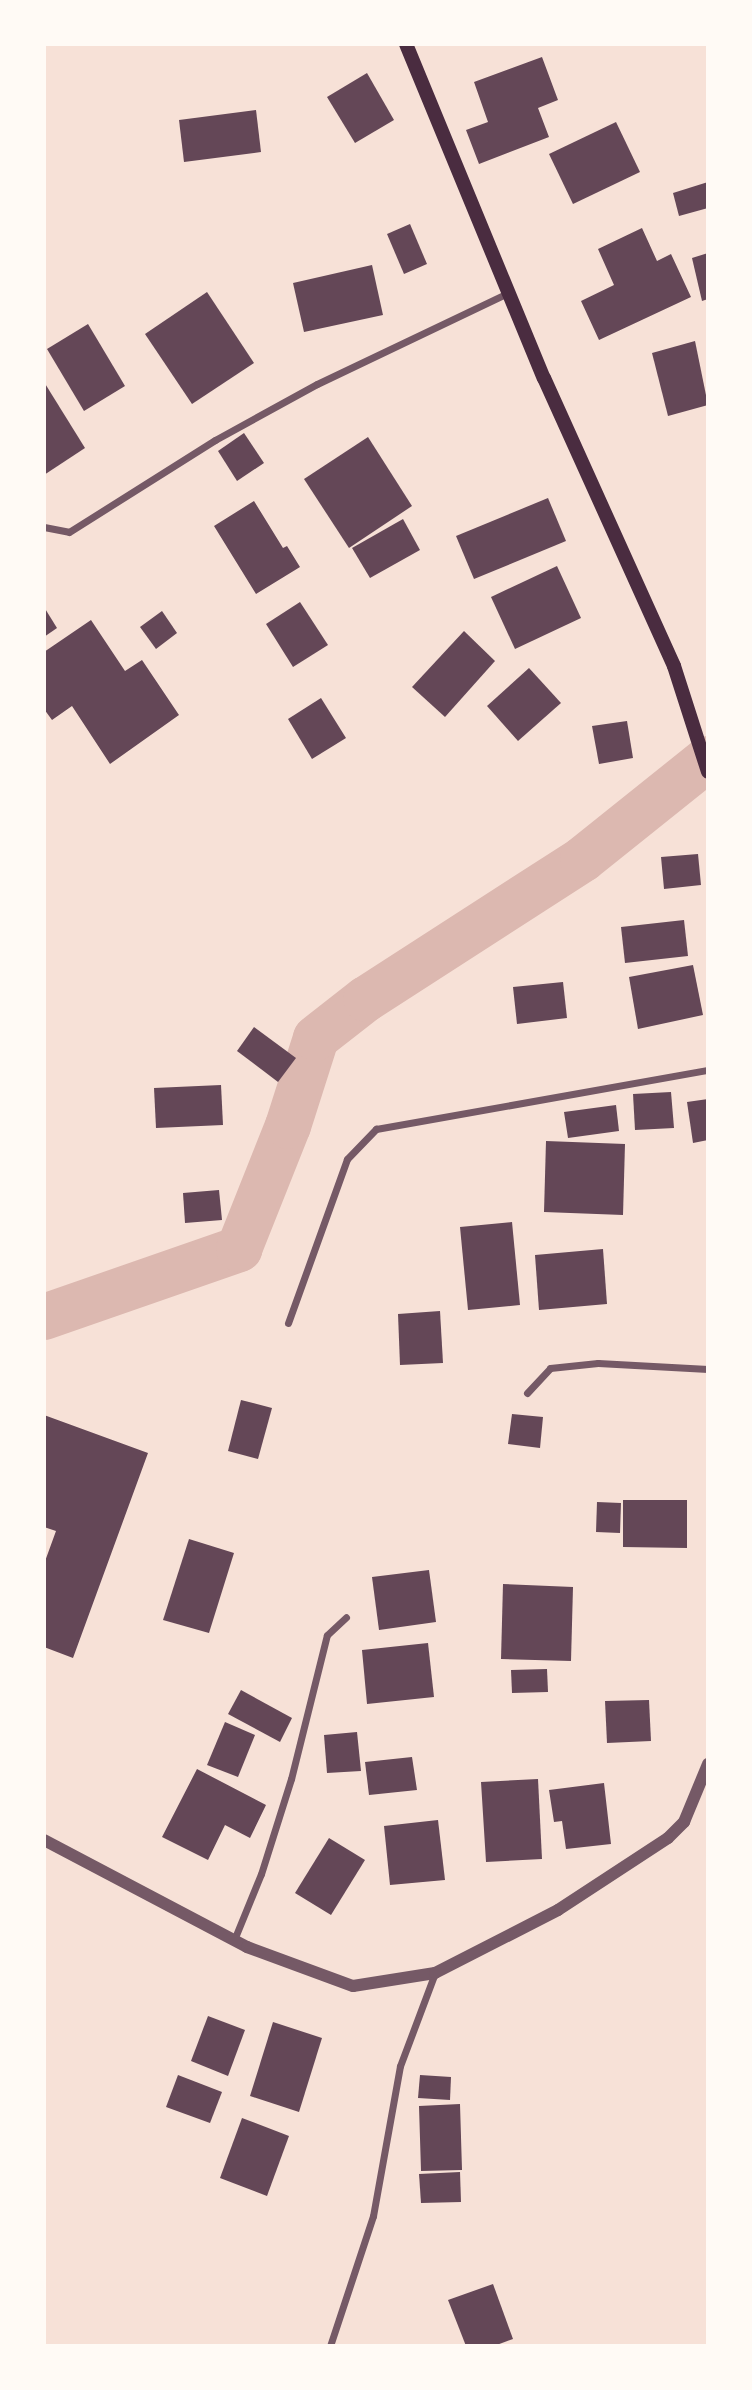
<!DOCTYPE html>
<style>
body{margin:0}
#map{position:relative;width:752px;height:2390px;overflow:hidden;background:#f7e1d7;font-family:"PT Sans Narrow",sans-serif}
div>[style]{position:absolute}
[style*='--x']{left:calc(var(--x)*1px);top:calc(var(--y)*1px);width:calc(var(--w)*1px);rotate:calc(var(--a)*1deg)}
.canal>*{height:46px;margin:-23px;padding:0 23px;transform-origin:23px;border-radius:23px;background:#dcb8b0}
.building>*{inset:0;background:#644757}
.minor>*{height:7px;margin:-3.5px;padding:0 3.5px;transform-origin:3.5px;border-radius:3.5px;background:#755966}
.tertiary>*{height:12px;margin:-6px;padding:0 6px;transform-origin:6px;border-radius:6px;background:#755966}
.secondary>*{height:14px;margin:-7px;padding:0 7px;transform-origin:7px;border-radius:7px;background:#4a2c40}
span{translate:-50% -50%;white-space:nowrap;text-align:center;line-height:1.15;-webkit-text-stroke:5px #fffaf5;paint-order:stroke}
.frame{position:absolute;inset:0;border:46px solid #fffaf5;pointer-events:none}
</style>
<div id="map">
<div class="canal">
<i style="--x:44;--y:1317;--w:207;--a:-19.2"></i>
<i style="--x:239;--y:1249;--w:132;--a:-68.3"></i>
<i style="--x:288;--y:1126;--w:92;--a:-72.3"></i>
<i style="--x:316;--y:1038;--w:63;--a:-38"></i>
<i style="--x:366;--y:999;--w:258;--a:-32.8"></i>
<i style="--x:583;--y:859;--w:160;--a:-38.7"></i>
</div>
<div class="building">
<i style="clip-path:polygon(542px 57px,558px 100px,538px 108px,549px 137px,479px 164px,466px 130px,488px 122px,474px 82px)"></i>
<i style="clip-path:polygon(367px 73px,394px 120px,355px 143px,327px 97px)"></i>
<i style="clip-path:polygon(256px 110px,261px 152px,184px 162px,179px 120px)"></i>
<i style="clip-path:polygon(616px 122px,640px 172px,573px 204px,549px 154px)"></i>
<i style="clip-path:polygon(708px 182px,708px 208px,679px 216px,673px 193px)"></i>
<i style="clip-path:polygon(410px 224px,427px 264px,404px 274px,387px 234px)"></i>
<i style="clip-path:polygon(642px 228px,657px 261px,671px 254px,691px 297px,599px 340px,581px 301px,614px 285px,598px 249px)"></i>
<i style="clip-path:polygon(708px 253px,708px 299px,702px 301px,692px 258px)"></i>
<i style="clip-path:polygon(372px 265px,383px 315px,304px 332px,293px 283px)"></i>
<i style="clip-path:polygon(207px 292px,254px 363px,192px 404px,145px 334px)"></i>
<i style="clip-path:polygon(88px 324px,125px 386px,84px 411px,47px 349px)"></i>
<i style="clip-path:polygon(695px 341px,708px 405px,668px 416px,652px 353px)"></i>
<i style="clip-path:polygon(44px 382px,85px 448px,44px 475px)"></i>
<i style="clip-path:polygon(244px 433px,264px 463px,237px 481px,218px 451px)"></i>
<i style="clip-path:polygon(368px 437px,412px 506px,349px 548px,304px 479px)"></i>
<i style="clip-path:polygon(548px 498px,566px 541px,474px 579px,456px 536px)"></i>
<i style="clip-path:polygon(254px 501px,283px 548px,287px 546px,300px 567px,256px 594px,214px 526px)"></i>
<i style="clip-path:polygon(403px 519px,420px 550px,370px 578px,352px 548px)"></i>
<i style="clip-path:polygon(557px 566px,581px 618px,515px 649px,491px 597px)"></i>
<i style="clip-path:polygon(300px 602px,328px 645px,293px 667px,266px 624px)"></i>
<i style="clip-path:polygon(44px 607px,57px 628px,44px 637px)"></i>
<i style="clip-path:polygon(162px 611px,177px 633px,156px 649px,140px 627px)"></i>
<i style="clip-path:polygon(91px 620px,125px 671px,142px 660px,179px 715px,110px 764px,72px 706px,52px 720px,44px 709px,44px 652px)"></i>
<i style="clip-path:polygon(464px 631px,495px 661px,445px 717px,412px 687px)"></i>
<i style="clip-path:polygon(529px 668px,561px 703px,518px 741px,487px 706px)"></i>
<i style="clip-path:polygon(321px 698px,346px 738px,312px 759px,288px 719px)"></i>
<i style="clip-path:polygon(627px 721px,633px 758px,599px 764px,592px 726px)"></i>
<i style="clip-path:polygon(698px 854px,701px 885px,664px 889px,661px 857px)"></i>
<i style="clip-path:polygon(684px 920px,688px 956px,625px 963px,621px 927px)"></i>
<i style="clip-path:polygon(693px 965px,703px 1015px,638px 1029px,629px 977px)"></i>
<i style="clip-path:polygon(563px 982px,567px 1018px,517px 1024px,513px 987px)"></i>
<i style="clip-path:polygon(254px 1027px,296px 1058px,278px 1082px,237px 1051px)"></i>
<i style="clip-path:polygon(221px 1085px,223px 1125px,156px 1128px,154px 1088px)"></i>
<i style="clip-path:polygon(671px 1092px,674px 1128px,635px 1130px,633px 1094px)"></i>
<i style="clip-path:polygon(708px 1099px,708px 1140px,693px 1143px,687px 1102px)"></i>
<i style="clip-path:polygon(616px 1105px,619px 1131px,568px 1138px,564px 1112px)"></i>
<i style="clip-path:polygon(546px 1141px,625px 1144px,623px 1215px,544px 1212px)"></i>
<i style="clip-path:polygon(219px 1190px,222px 1220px,185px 1223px,183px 1193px)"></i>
<i style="clip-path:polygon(512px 1222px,520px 1305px,468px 1310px,460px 1227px)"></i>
<i style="clip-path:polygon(603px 1249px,607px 1304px,539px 1310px,535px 1255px)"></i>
<i style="clip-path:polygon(440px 1311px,443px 1363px,400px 1365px,398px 1314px)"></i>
<i style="clip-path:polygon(241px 1400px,272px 1408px,258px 1459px,228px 1451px)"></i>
<i style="clip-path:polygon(512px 1414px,543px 1417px,540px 1448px,508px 1444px)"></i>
<i style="clip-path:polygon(44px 1415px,148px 1453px,73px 1658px,44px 1647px,44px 1564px,56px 1531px,44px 1527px)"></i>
<i style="clip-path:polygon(623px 1500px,687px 1500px,687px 1548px,623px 1547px)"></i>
<i style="clip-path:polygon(597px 1502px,621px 1503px,620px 1533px,596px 1532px)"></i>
<i style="clip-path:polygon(189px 1539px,234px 1553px,209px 1633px,163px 1620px)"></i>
<i style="clip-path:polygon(429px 1570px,436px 1622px,379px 1630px,372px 1577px)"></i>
<i style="clip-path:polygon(503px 1584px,573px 1587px,571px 1661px,501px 1659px)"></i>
<i style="clip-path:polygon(428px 1643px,434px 1697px,367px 1704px,362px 1650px)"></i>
<i style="clip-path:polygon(547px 1669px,548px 1692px,512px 1693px,511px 1670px)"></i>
<i style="clip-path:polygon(241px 1690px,292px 1718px,280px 1742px,228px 1714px)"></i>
<i style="clip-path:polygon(649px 1700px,651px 1741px,607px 1743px,605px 1701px)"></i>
<i style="clip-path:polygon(225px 1722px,255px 1735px,238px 1777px,207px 1765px)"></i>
<i style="clip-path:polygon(357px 1732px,361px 1771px,327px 1773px,324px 1735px)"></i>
<i style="clip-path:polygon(412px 1757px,417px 1790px,369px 1795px,365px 1762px)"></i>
<i style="clip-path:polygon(197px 1769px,266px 1805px,250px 1838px,225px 1825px,208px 1860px,162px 1837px)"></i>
<i style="clip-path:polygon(538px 1779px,542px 1859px,486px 1862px,481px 1782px)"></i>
<i style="clip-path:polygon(604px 1783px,611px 1844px,566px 1849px,562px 1821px,554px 1822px,549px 1790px)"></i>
<i style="clip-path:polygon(438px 1820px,445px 1880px,390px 1885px,384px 1826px)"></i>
<i style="clip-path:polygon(329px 1838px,365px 1860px,331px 1915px,295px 1893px)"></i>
<i style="clip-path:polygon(208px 2016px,245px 2030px,228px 2076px,191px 2061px)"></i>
<i style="clip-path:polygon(273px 2022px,322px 2038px,299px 2112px,250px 2096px)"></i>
<i style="clip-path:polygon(178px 2075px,222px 2092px,210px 2123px,166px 2107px)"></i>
<i style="clip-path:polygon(420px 2075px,451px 2077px,450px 2100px,418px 2098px)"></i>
<i style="clip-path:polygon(460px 2104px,462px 2170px,421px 2171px,419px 2106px)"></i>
<i style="clip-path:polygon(242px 2118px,289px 2136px,267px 2196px,220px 2178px)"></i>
<i style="clip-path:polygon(460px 2172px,461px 2202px,421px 2203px,419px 2174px)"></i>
<i style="clip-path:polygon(493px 2284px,513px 2339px,494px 2346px,466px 2346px,448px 2300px)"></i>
</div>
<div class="minor">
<i style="--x:44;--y:527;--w:25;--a:11"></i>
<i style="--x:69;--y:532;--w:173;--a:-32.2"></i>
<i style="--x:215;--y:440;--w:116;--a:-28.8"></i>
<i style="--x:317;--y:384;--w:214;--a:-25.5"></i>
<i style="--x:288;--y:1323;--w:174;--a:-70.2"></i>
<i style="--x:347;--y:1159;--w:42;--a:-46"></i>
<i style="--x:376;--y:1129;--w:337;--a:-10.1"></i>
<i style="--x:527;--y:1393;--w:34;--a:-47"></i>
<i style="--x:550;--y:1368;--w:48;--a:-5.9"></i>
<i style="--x:598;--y:1363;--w:110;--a:3.1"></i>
<i style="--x:234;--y:1940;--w:71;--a:-67.8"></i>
<i style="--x:261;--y:1874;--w:100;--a:-72.5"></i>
<i style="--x:291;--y:1779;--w:148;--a:-76"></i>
<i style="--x:327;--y:1635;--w:26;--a:-43"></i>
<i style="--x:330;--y:2346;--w:137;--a:-71.7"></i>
<i style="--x:373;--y:2216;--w:152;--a:-79.8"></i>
<i style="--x:400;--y:2066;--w:99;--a:-69.4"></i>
</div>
<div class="tertiary">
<i style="--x:44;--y:1840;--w:229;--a:27.8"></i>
<i style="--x:247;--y:1947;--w:113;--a:20.2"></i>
<i style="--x:353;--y:1986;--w:83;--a:-9"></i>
<i style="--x:435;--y:1973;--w:138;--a:-27.1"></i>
<i style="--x:558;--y:1910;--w:131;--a:-33.2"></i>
<i style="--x:668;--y:1838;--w:23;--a:-45"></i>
<i style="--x:684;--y:1822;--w:63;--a:-67.5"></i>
</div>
<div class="secondary">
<i style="--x:406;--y:44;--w:361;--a:67.6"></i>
<i style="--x:544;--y:378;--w:316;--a:65.7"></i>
<i style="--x:674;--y:666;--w:111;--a:72.2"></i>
</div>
<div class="frame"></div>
</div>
